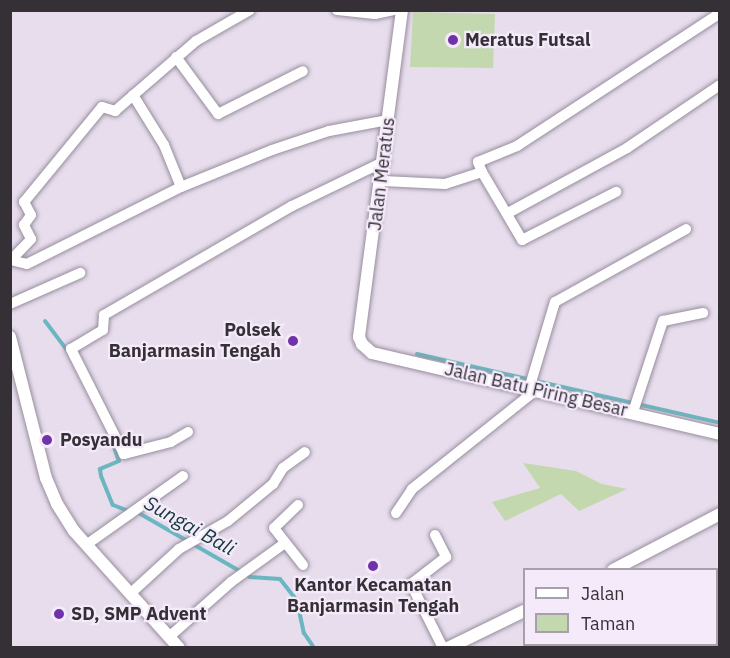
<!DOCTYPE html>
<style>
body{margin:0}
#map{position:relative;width:730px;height:658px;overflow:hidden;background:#e7dded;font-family:"IBM Plex Sans",sans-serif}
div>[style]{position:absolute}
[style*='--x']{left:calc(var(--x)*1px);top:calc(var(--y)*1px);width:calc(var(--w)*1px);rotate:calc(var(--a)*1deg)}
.green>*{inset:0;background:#c4d8b0}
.stream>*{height:4px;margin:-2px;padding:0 2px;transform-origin:2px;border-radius:2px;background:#6bb6c0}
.roads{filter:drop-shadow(0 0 2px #978d9c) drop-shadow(0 0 2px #978d9c)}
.minor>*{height:10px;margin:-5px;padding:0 5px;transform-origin:5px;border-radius:5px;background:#fff}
.tertiary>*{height:12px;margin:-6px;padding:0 6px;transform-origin:6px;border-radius:6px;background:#fff}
.dots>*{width:16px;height:16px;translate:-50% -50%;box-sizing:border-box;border:3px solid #f4eafa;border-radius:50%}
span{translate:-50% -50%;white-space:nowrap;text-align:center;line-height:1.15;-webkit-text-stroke:4.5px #f4eafa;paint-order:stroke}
.poi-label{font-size:18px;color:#343036;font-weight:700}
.left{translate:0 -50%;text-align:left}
.right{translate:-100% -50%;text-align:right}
.street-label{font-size:18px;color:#343036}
.water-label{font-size:20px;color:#14393e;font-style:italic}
.frame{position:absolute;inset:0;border:12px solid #343036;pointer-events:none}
.legend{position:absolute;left:523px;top:568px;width:195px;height:78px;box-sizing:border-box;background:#f4eafa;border:2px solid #a7a0ac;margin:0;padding:8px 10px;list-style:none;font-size:18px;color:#343036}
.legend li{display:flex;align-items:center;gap:12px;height:30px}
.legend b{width:30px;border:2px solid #a7a0ac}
</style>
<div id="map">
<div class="green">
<i style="clip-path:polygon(413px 12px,495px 14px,493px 68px,410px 67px)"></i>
<i style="clip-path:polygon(523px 463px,576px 471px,602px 484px,627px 489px,579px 511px,561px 494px,505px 521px,492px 502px,540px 488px)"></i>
</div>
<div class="stream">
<i style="--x:45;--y:321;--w:38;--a:53"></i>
<i style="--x:417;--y:354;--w:311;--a:12.8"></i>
<i style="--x:113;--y:444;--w:18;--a:71"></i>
<i style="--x:119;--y:461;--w:21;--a:157"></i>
<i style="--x:100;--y:469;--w:7;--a:82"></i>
<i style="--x:101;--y:476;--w:31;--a:68"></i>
<i style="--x:113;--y:505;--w:17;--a:21"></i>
<i style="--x:137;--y:512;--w:130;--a:29.9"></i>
<i style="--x:250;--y:577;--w:30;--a:4"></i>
<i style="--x:280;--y:579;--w:28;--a:52"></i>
<i style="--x:297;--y:601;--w:33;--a:78"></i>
<i style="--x:304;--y:633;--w:18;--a:56"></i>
</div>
<div class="roads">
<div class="minor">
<i style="--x:337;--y:10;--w:38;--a:6"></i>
<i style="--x:375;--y:14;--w:19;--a:-12"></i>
<i style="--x:176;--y:57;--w:71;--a:53.6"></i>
<i style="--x:218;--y:114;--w:95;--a:-26.8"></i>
<i style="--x:133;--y:95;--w:59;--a:58.2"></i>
<i style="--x:164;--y:145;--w:45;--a:68"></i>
<i style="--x:482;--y:172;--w:79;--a:59.5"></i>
<i style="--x:522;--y:240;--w:106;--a:-27.1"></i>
<i style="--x:383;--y:181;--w:62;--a:2.8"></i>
<i style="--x:445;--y:184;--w:39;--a:-18"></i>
<i style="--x:482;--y:172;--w:11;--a:-112"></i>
<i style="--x:478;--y:162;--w:42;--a:-22.3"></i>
<i style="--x:517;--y:146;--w:243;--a:-33.2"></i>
<i style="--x:508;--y:213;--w:136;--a:-28.6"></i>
<i style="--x:627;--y:148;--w:112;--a:-34.1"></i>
<i style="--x:10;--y:260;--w:17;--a:13"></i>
<i style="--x:27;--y:264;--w:172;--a:-26.6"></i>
<i style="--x:181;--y:187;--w:98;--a:-22.1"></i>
<i style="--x:272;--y:150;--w:60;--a:-18.4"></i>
<i style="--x:329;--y:131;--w:60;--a:-10.6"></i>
<i style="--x:11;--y:260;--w:29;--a:-46"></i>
<i style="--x:31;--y:239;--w:16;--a:-117"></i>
<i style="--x:24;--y:225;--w:12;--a:-55"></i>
<i style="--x:31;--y:215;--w:15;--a:-118"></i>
<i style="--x:24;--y:202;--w:123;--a:-50.6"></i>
<i style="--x:102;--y:107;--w:14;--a:17"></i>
<i style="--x:115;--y:111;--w:107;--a:-40.8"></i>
<i style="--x:196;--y:41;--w:62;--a:-29.9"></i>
<i style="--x:10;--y:304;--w:77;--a:-23.9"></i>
<i style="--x:529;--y:389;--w:91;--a:-73.4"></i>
<i style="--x:555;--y:302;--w:150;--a:-29.1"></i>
<i style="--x:633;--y:412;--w:96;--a:-71.8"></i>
<i style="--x:663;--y:321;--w:41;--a:-11.3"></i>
<i style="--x:188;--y:432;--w:20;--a:150"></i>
<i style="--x:171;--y:442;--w:49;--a:165.7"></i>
<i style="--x:124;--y:454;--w:118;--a:-116.8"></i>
<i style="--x:71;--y:349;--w:37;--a:-31"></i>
<i style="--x:103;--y:330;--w:15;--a:-86"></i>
<i style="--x:104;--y:315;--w:217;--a:-30.1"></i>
<i style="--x:292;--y:206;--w:103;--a:-25.8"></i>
<i style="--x:298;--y:505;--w:33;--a:136"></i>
<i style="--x:274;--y:528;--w:47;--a:51.9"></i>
<i style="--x:396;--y:513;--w:29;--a:-56"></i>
<i style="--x:412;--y:489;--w:159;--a:-38.6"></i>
<i style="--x:435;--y:535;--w:25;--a:63"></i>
<i style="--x:446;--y:557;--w:44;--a:142.4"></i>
<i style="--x:411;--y:584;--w:72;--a:63.4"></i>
<i style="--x:86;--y:545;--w:119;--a:-35.4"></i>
<i style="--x:131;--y:593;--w:65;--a:-42.5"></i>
<i style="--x:179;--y:549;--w:56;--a:-29.7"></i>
<i style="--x:228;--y:521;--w:58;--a:-39.4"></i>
<i style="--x:273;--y:484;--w:19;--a:-58"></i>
<i style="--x:283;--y:468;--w:27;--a:-36"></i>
<i style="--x:169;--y:637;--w:83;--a:-41.6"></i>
<i style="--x:231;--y:582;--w:67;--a:-35.8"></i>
</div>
<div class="tertiary">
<i style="--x:402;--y:10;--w:330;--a:97.5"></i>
<i style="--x:359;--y:337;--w:8;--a:67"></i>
<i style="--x:362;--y:344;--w:13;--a:42"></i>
<i style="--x:372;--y:353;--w:357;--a:13.1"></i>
<i style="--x:10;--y:337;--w:146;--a:75.7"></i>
<i style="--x:46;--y:478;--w:28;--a:67"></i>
<i style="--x:57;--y:504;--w:32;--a:58"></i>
<i style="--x:74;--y:531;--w:157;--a:48.1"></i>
<i style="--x:613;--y:570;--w:121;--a:-27.6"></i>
<i style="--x:448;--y:648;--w:85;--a:-26"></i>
</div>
</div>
<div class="dots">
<i style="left:453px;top:40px;background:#6e33aa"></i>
<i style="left:293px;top:341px;background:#6e33aa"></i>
<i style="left:47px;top:440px;background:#6e33aa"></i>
<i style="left:373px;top:566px;background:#6e33aa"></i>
<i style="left:59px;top:614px;background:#6e33aa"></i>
</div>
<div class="poi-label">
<span class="left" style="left:465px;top:40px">Meratus Futsal</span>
<span class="right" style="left:281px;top:341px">Polsek<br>Banjarmasin Tengah</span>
<span class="left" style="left:60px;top:440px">Posyandu</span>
<span style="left:373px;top:596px">Kantor Kecamatan<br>Banjarmasin Tengah</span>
<span class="left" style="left:71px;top:614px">SD, SMP Advent</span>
</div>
<div class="street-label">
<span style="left:382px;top:174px;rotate:-83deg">Jalan Meratus</span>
<span style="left:536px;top:390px;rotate:13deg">Jalan Batu Piring Besar</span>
</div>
<div class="water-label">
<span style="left:190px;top:525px;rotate:29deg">Sungai Bali</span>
</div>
<div class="frame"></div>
<ul class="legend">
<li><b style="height:8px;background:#fff"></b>Jalan</li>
<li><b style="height:16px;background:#c4d8b0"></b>Taman</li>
</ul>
</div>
